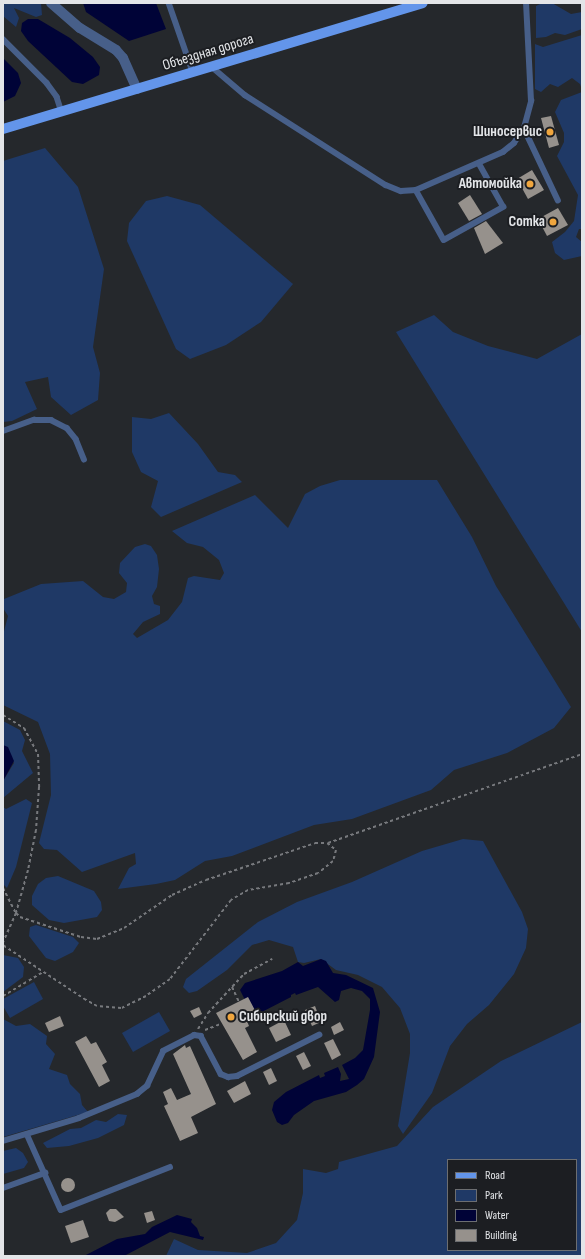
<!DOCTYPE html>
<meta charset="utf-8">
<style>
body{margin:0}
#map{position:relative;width:585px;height:1259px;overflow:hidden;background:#25282c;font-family:"Sofia Sans Condensed",sans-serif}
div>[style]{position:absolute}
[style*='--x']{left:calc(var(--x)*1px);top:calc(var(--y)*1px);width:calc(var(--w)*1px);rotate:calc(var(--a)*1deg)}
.green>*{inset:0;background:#1f3966}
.water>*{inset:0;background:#000337}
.building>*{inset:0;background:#96918c}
.round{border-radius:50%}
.path>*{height:2px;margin-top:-1px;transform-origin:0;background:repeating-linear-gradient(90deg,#77797d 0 3px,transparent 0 6px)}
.lane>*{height:5.5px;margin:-2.75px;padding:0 2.75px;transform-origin:2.75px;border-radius:2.75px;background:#475f89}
.street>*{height:10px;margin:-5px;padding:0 5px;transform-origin:5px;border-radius:5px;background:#475f89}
.primary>*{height:10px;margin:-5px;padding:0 5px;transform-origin:5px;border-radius:5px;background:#6395ea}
.dots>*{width:11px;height:11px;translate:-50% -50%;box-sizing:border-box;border:2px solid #1c1e22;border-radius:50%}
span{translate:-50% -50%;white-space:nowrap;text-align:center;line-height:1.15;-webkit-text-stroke:4px #1c1e22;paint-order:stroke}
.street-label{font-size:15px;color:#e3e5e8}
.poi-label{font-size:15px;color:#e3e5e8;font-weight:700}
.right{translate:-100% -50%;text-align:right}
.left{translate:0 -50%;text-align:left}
.frame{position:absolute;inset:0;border:4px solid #e3e5e8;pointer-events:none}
.legend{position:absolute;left:447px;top:1159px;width:130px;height:92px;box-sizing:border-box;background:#1c1e22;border:1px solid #6c6e71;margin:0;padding:5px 7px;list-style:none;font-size:12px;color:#e3e5e8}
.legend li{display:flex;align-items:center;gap:8px;height:20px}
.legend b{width:20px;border:1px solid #6c6e71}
</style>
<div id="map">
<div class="green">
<i style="clip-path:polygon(3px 3px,41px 3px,42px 15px,36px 17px,14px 8px,19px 18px,16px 27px,3px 16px)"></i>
<i style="clip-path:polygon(542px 3px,552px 3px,571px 14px,582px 12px,582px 29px,565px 35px,555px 33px,546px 37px,536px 38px,536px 6px)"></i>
<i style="clip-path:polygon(582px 35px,582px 90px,580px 84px,572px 78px,558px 87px,550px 84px,541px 92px,535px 89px,535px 44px,543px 47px)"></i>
<i style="clip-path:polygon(582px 92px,582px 229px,579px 229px,576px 237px,582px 242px,582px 256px,564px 260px,555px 253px,552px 242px,565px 232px,574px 221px,578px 195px,557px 156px,564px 142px,564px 133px,555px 112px,561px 100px)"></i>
<i style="clip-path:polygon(45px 148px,78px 187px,104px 269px,93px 347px,100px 373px,98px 400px,71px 415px,51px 397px,48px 377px,25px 382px,37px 409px,12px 421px,3px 422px,3px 161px)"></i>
<i style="clip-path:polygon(167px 196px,200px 205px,293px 284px,261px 322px,226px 345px,190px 359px,176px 349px,127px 241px,129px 223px,146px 201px)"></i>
<i style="clip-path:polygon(434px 315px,453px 332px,488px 346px,537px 359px,582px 334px,582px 632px,396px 332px)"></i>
<i style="clip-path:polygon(169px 413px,198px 444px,218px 472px,235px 475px,242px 482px,161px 517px,151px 507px,158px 481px,141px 472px,132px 452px,132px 417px,151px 419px)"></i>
<i style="clip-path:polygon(340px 480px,437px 480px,472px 537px,496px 586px,571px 707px,554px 728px,507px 753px,454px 770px,431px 790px,352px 819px,314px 825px,232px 856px,205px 861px,175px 880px,156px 884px,118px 889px,129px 868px,136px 864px,135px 853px,82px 872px,57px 850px,44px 849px,39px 843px,51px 795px,50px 754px,38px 722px,3px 705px,3px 635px,8px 616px,3px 608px,4px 599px,41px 584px,83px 581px,103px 597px,114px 599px,126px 592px,127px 583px,119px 573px,120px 563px,135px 547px,145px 544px,151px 546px,157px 555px,159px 569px,157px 587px,152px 596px,154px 604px,160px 606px,160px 614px,143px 622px,133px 634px,137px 638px,168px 620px,182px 602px,188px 578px,194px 576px,220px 580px,224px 573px,219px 560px,203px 547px,187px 543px,172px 531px,255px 495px,288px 528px,305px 494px,320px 486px)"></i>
<i style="clip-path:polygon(3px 721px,20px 730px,25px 740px,22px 751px,33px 773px,3px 798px,3px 781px,14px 763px,3px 745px)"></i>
<i style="clip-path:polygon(26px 799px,32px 803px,16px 867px,7px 888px,3px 884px,3px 807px,6px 809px)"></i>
<i style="clip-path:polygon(463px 839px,483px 841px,522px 912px,528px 929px,526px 948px,514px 974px,489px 1005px,467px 1024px,450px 1046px,432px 1093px,403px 1134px,398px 1126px,410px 1053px,410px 1034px,400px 1008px,382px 987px,358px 975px,336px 970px,321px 959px,304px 963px,298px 962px,293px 947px,269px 940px,252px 945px,227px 970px,197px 991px,189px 993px,183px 987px,186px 979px,258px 922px,297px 902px,352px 882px,422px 851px)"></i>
<i style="clip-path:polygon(58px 876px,94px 891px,101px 902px,102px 910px,97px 917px,64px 923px,49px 920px,32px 905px,32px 896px,38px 884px,46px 878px)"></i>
<i style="clip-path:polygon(36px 925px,73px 937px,79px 943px,73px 952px,55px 961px,46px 958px,29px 936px,30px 927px)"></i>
<i style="clip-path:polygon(3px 955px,18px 958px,24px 967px,23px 977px,3px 992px)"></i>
<i style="clip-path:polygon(34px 982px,43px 999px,10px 1018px,3px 1006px,3px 999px)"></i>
<i style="clip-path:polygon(159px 1012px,170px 1031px,133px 1052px,122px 1033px)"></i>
<i style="clip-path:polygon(3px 1019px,16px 1026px,30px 1024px,47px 1036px,46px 1044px,55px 1054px,49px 1069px,67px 1075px,70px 1084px,80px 1094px,82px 1105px,88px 1112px,3px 1137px)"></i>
<i style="clip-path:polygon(evenodd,582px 1022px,582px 1256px,166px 1256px,174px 1239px,198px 1250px,247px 1253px,276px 1243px,297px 1220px,303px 1193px,303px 1169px,326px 1173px,338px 1169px,339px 1162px,397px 1146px,433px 1107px,501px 1061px,582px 1022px,448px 1160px,576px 1160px,576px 1250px,448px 1250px,448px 1160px)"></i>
<i style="clip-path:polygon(118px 1114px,127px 1115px,124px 1125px,98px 1138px,69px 1146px,47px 1148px,43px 1143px,70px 1129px,81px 1128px,96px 1120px,106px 1122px)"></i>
<i style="clip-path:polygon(16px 1148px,23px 1153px,28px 1162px,24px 1168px,3px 1174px,3px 1151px)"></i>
</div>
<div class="water">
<i style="clip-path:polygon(83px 3px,156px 3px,166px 29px,129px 41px,86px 12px)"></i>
<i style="clip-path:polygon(28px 19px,38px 19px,70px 38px,93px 57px,100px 67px,99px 75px,83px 84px,72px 82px,28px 41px,21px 31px,22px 23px)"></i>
<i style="clip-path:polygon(3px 58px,18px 73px,21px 83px,15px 96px,3px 102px)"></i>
<i style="clip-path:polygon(3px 745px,8px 747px,14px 761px,3px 781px)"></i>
<i style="clip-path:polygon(321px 959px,326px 961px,333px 973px,346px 975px,373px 988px,380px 1012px,374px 1057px,364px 1079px,357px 1085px,346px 1092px,314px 1101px,294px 1115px,288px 1123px,282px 1125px,277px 1122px,272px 1110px,274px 1102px,286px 1092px,319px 1075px,320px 1078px,325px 1076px,324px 1073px,338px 1067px,341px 1074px,340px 1081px,349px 1079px,342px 1065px,355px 1058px,363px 1050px,370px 1010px,370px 999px,362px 991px,351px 988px,341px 991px,339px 1000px,335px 1002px,318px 987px,296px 995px,295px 993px,291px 995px,291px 997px,256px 1015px,251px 1012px,240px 990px,245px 983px,282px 971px,298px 962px,303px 966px)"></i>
<i style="clip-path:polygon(177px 1215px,192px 1219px,191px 1222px,197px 1228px,200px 1236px,204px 1237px,203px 1240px,170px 1232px,124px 1256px,84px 1256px,117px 1239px,145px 1234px,152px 1227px)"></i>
</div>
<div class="building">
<i style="clip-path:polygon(551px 116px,559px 145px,549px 148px,541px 118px)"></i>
<i style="clip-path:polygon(532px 170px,544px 190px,528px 199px,517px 179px)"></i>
<i style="clip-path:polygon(470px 195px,482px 214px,469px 221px,458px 203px)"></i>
<i style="clip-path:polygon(558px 208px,568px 225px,547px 236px,538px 219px)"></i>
<i style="clip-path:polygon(486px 221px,503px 243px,485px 254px,474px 228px)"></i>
<i style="clip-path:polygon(248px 997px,258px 1016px,247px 1021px,249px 1026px,245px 1028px,257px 1052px,243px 1060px,216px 1013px)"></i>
<i style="clip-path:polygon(315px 1006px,321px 1022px,312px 1026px,305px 1010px)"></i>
<i style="clip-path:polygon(199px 1007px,202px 1014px,194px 1018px,190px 1011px)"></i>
<i style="clip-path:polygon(60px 1016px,64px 1026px,49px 1032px,45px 1023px)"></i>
<i style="clip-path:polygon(284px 1020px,291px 1035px,276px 1042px,269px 1028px)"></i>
<i style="clip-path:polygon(340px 1022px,344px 1030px,334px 1035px,331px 1027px)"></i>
<i style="clip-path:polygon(86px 1036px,91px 1044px,96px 1042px,107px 1062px,102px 1065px,110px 1081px,99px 1087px,75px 1042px)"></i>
<i style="clip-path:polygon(333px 1039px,341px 1055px,332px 1060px,324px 1043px)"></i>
<i style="clip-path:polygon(185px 1045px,186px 1048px,190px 1046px,216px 1104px,191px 1117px,198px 1133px,180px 1141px,164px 1106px,168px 1104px,163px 1092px,171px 1088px,177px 1100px,191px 1094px,173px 1054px)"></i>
<i style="clip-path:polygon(304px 1052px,311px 1066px,303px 1070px,296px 1056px)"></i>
<i style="clip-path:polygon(271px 1068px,277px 1081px,269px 1085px,263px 1072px)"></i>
<i style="clip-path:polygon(245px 1081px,251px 1094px,234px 1103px,227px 1091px)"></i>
<i class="round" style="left:61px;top:1178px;width:14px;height:14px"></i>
<i style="clip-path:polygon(110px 1209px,116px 1209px,124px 1217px,115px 1222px,109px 1221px,106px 1213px)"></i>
<i style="clip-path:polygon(152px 1211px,155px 1220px,147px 1223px,144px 1213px)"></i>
<i style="clip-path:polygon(83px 1220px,89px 1237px,71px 1243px,65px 1226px)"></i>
</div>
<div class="path">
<i style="--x:3;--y:715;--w:25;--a:32"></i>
<i style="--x:24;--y:728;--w:30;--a:62"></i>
<i style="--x:38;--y:754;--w:33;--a:88"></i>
<i style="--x:39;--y:787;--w:43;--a:94"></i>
<i style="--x:36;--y:830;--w:41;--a:101.3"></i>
<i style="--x:28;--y:870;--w:45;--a:105.6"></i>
<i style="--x:16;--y:913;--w:32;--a:114"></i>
<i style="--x:328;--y:843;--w:269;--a:-19.3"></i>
<i style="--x:3;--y:888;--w:28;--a:63"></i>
<i style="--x:16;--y:913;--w:6;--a:45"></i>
<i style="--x:20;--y:917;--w:64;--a:18.2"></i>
<i style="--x:81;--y:937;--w:16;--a:7"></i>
<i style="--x:97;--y:939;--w:29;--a:-22"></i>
<i style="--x:124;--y:928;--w:58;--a:-34.5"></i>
<i style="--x:172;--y:895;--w:37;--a:-24"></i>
<i style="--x:206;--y:880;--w:115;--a:-18.7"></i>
<i style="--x:315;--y:843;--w:12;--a:0"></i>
<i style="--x:327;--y:843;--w:11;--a:38"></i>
<i style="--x:336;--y:850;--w:11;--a:105"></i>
<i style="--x:333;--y:861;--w:19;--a:141"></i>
<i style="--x:318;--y:873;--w:31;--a:161"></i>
<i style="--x:289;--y:883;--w:42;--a:170.3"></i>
<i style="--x:248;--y:890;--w:20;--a:150"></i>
<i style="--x:231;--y:900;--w:100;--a:127.7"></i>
<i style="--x:170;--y:979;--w:29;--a:145"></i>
<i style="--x:146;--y:996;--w:28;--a:154"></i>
<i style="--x:121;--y:1008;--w:24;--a:-175"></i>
<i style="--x:97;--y:1006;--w:13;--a:-151"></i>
<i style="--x:86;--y:1000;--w:100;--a:-146.5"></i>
<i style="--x:232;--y:987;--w:17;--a:65"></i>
<i style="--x:3;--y:996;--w:47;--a:-31"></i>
<i style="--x:198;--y:1029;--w:19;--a:-58"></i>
<i style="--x:208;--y:1013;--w:53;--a:-47.3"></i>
<i style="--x:244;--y:974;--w:32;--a:-28"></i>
<i style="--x:205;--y:1030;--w:17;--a:-21"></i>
</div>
<div class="lane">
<i style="--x:169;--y:3;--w:73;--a:70.8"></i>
<i style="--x:3;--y:39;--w:62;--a:45"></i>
<i style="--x:47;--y:83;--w:17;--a:54"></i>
<i style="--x:57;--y:97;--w:16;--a:72"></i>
<i style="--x:211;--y:66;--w:45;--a:40.5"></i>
<i style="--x:245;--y:95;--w:167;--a:32.6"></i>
<i style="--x:386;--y:185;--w:16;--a:22"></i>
<i style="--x:401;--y:191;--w:15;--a:-4"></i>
<i style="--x:416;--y:190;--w:95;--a:-23.6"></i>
<i style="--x:503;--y:152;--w:14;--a:-39"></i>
<i style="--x:514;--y:143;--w:18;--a:-56"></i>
<i style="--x:524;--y:128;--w:28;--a:-75"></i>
<i style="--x:531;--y:101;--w:98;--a:-92.9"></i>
<i style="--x:524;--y:128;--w:80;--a:64.7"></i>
<i style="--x:416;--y:190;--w:57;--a:60.8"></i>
<i style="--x:444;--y:240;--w:68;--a:-29.2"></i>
<i style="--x:503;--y:207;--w:49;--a:-119.2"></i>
<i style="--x:3;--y:431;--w:33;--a:-20"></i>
<i style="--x:34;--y:420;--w:17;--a:0"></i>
<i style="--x:51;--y:420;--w:18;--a:27"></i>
<i style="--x:67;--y:428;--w:14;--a:51"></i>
<i style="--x:76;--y:439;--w:22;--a:68"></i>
<i style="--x:27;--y:1134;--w:83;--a:65.9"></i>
<i style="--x:61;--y:1210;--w:117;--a:-21.5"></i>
<i style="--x:3;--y:1141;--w:79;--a:-16.8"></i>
<i style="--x:79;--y:1118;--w:63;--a:-22.5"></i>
<i style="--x:137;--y:1094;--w:13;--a:-39"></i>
<i style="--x:147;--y:1086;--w:38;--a:-65"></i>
<i style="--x:163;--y:1051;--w:35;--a:-27"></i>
<i style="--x:194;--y:1035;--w:7;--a:8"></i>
<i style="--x:201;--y:1036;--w:43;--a:62.2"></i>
<i style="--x:221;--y:1074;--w:8;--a:23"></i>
<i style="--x:228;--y:1077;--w:9;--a:-6"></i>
<i style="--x:237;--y:1076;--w:92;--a:-26.6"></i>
<i style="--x:3;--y:1188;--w:45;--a:-19.7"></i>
</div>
<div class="street">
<i style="--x:51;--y:3;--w:38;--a:41"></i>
<i style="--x:80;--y:28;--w:42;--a:31.4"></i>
<i style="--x:116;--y:50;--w:11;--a:49"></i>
<i style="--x:123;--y:58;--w:34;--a:66"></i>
</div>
<div class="primary">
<i style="--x:3;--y:129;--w:438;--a:-16.7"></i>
</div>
<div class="dots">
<i style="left:550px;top:132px;background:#f0a63e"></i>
<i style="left:530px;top:184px;background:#f0a63e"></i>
<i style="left:553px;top:222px;background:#f0a63e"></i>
<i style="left:231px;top:1017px;background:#f0a63e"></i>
</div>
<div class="street-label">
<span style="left:208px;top:52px;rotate:-17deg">Объездная дорога</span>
</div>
<div class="poi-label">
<span class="right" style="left:542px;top:132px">Шиносервис</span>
<span class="right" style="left:522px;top:184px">Автомойка</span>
<span class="right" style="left:545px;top:222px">Сотка</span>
<span class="left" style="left:239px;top:1017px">Сибирский двор</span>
</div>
<div class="frame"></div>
<ul class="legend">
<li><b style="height:5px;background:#6395ea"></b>Road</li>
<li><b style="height:11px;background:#1f3966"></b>Park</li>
<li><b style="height:11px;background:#000337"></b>Water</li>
<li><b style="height:11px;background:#96918c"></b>Building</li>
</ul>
</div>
